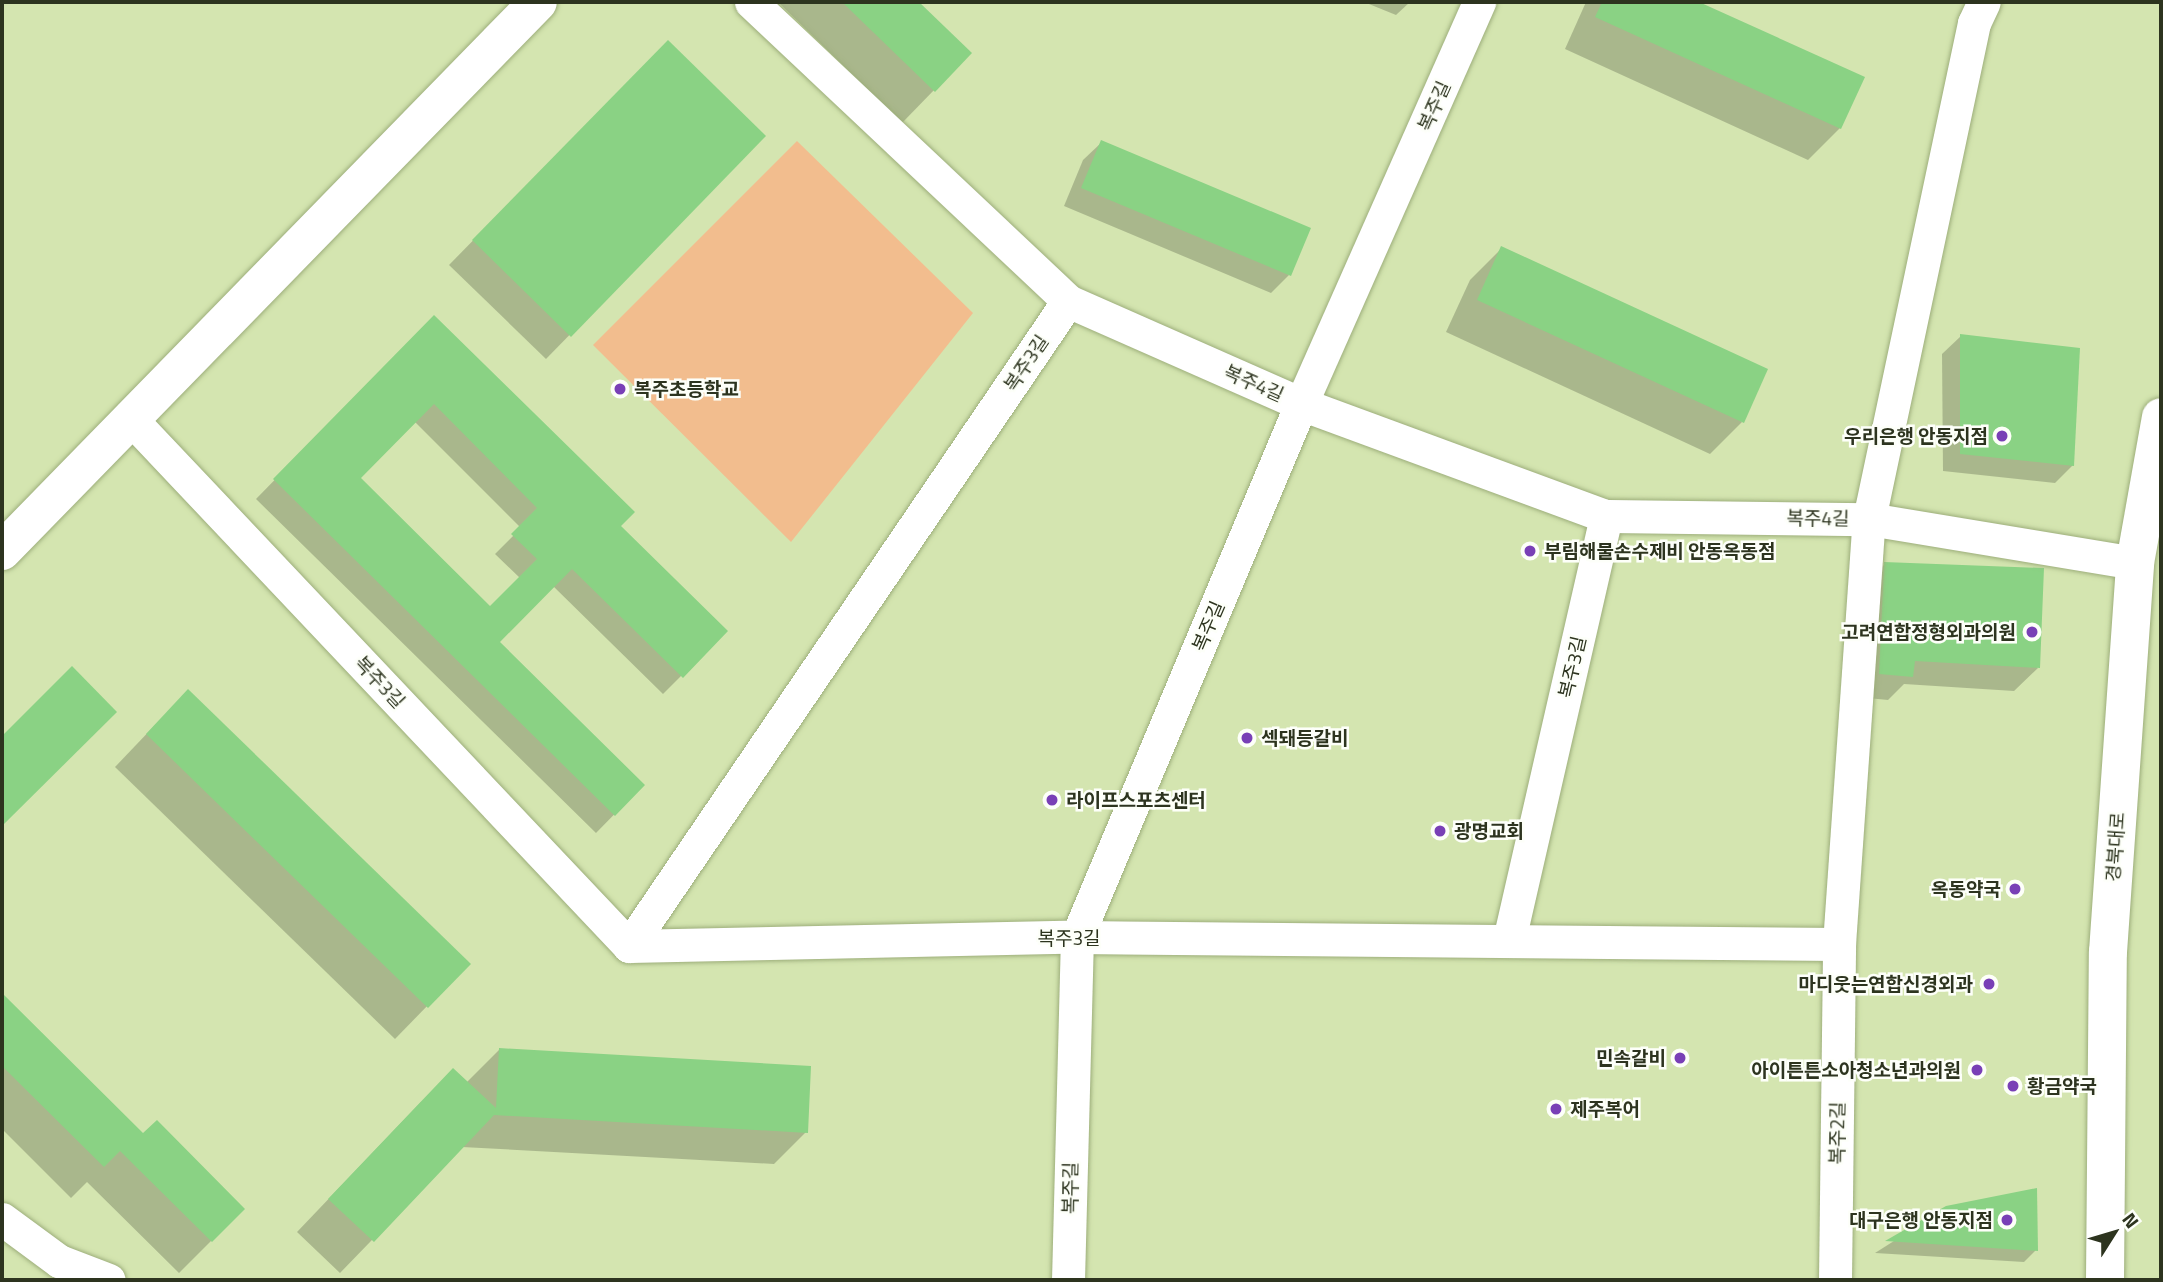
<!DOCTYPE html>
<meta charset="utf-8">
<style>
body{margin:0}
#map{position:relative;width:2163px;height:1282px;overflow:hidden;background:#d4e5b0;font-family:"Titillium Web","Noto Sans KR",sans-serif}
div>[style]{position:absolute}
[style*='--x']{left:calc(var(--x)*1px);top:calc(var(--y)*1px);width:calc(var(--w)*1px);rotate:calc(var(--a)*1deg)}
.green>*{inset:0;background:#f2bd8e}
.shadow>*{inset:0;background:#0003}
.building>*{inset:0;background:#8ad284}
.roads{filter:drop-shadow(0 0 2px #9dae7b) drop-shadow(0 0 2px #9dae7b)}
.street>*{height:33px;margin:-16.5px;padding:0 16.5px;transform-origin:16.5px;border-radius:16.5px;background:#fff}
.secondary>*{height:38px;margin:-19px;padding:0 19px;transform-origin:19px;border-radius:19px;background:#fff}
.dots>*{width:19px;height:19px;translate:-50% -50%;box-sizing:border-box;border:4px solid #fdfff9;border-radius:50%}
span{translate:-50% -50%;white-space:nowrap;text-align:center;line-height:1.15;-webkit-text-stroke:5px #fdfff9;paint-order:stroke}
.street-label{font-size:19px;color:#2d341f}
.poi-label{font-size:19px;color:#2d341f;font-weight:700}
.left{translate:0 -50%;text-align:left}
.right{translate:-100% -50%;text-align:right}
.frame{position:absolute;inset:0;border:4px solid #2d341f;pointer-events:none}
.north{position:absolute;left:2079px;top:1198px;width:70px;height:70px;-webkit-text-stroke:5px #fdfff9;paint-order:stroke;rotate:53deg;font-size:19px;font-weight:700;line-height:28px;text-align:center;color:#2d341f}
.north::after{content:'';display:block;margin:auto;width:24px;height:32px;background:#2d341f;clip-path:polygon(50% 0,100% 100%,50% 72%,0 100%)}
</style>
<div id="map">
<div class="green">
<i style="clip-path:polygon(797px 141px,973px 313px,791px 542px,593px 345px)"></i>
</div>
<div class="shadow">
<i style="clip-path:polygon(778px 2px,917px 2px,970px 53px,902px 123px)"></i>
<i style="clip-path:polygon(1364px 2px,1410px 2px,1396px 15px)"></i>
<i style="clip-path:polygon(1586px 2px,1695px 2px,1862px 78px,1840px 128px,1808px 160px,1565px 49px)"></i>
<i style="clip-path:polygon(644px 66px,764px 136px,546px 359px,449px 265px)"></i>
<i style="clip-path:polygon(1102px 142px,1289px 275px,1271px 293px,1064px 206px,1083px 160px)"></i>
<i style="clip-path:polygon(1502px 248px,1742px 422px,1710px 454px,1446px 332px,1470px 280px)"></i>
<i style="clip-path:polygon(evenodd,434px 317px,619px 526px,726px 631px,663px 694px,553px 586px,498px 642px,643px 785px,596px 833px,256px 499px,434px 317px,414px 421px,521px 528px,495px 554px,520px 578px,490px 609px,359px 478px,414px 421px)"></i>
<i style="clip-path:polygon(1961px 336px,2073px 465px,2055px 483px,1943px 471px,1942px 354px)"></i>
<i style="clip-path:polygon(1885px 564px,2038px 668px,2014px 691px,1904px 684px,1888px 700px,1857px 697px,1862px 587px)"></i>
<i style="clip-path:polygon(156px 724px,468px 964px,395px 1039px,115px 767px)"></i>
<i style="clip-path:polygon(2px 995px,143px 1136px,243px 1209px,179px 1273px,87px 1182px,71px 1198px,2px 1129px)"></i>
<i style="clip-path:polygon(499px 1050px,806px 1132px,774px 1164px,462px 1147px,340px 1273px,297px 1232px,421px 1102px,466px 1083px)"></i>
<i style="clip-path:polygon(1946px 1208px,2036px 1250px,2024px 1262px,1875px 1253px)"></i>
</div>
<div class="building">
<i style="clip-path:polygon(842px 2px,919px 2px,972px 53px,935px 92px)"></i>
<i style="clip-path:polygon(1602px 2px,1699px 2px,1865px 77px,1841px 129px,1595px 17px)"></i>
<i style="clip-path:polygon(668px 40px,766px 136px,571px 337px,472px 240px)"></i>
<i style="clip-path:polygon(1101px 140px,1311px 228px,1291px 276px,1081px 188px)"></i>
<i style="clip-path:polygon(1501px 246px,1768px 369px,1744px 423px,1477px 300px)"></i>
<i style="clip-path:polygon(evenodd,434px 315px,635px 512px,621px 526px,728px 631px,683px 678px,572px 569px,500px 642px,645px 785px,615px 816px,273px 479px,434px 315px,434px 404px,537px 508px,511px 534px,537px 559px,490px 606px,361px 478px,434px 404px)"></i>
<i style="clip-path:polygon(1960px 334px,2080px 348px,2074px 466px,1960px 454px)"></i>
<i style="clip-path:polygon(1884px 562px,2044px 568px,2040px 668px,1915px 661px,1913px 677px,1879px 674px)"></i>
<i style="clip-path:polygon(72px 666px,117px 712px,2px 826px,2px 736px)"></i>
<i style="clip-path:polygon(188px 689px,471px 964px,428px 1008px,146px 734px)"></i>
<i style="clip-path:polygon(2px 993px,143px 1133px,157px 1120px,245px 1209px,212px 1242px,120px 1151px,104px 1167px,2px 1066px)"></i>
<i style="clip-path:polygon(499px 1048px,811px 1066px,808px 1133px,494px 1115px,374px 1242px,328px 1199px,453px 1068px,496px 1108px)"></i>
<i style="clip-path:polygon(2037px 1188px,2038px 1251px,1885px 1241px,1946px 1206px)"></i>
</div>
<div class="roads">
<div class="street">
<i style="--x:751;--y:2;--w:436;--a:43.3"></i>
<i style="--x:1068;--y:301;--w:255;--a:23.8"></i>
<i style="--x:1301;--y:404;--w:325;--a:20.2"></i>
<i style="--x:1606;--y:516;--w:263;--a:0.7"></i>
<i style="--x:1869;--y:519;--w:270;--a:9.4"></i>
<i style="--x:131;--y:419;--w:725;--a:46.62"></i>
<i style="--x:629;--y:946;--w:448;--a:-1.2"></i>
<i style="--x:1077;--y:937;--w:762;--a:0.53"></i>
<i style="--x:1509;--y:940;--w:435;--a:-77.1"></i>
<i style="--x:629;--y:946;--w:780;--a:-55.76"></i>
<i style="--x:2;--y:1219;--w:71;--a:36.4"></i>
<i style="--x:59;--y:1261;--w:53;--a:20.8"></i>
<i style="--x:1068;--y:1280;--w:343;--a:-88.5"></i>
<i style="--x:1077;--y:937;--w:578;--a:-67.2"></i>
<i style="--x:1301;--y:404;--w:440;--a:-66.1"></i>
<i style="--x:1835;--y:1280;--w:336;--a:-89.3"></i>
<i style="--x:1839;--y:944;--w:426;--a:-86"></i>
<i style="--x:1869;--y:519;--w:507;--a:-78.05"></i>
<i style="--x:1974;--y:23;--w:23;--a:-65"></i>
</div>
<div class="secondary">
<i style="--x:2;--y:551;--w:767;--a:-45.69"></i>
<i style="--x:2105;--y:1280;--w:328;--a:-89.5"></i>
<i style="--x:2108;--y:952;--w:390;--a:-86"></i>
<i style="--x:2135;--y:563;--w:148;--a:-79.9"></i>
</div>
</div>
<div class="dots">
<i style="left:620px;top:389px;background:#7940b6"></i>
<i style="left:2002px;top:436px;background:#7940b6"></i>
<i style="left:1530px;top:551px;background:#7940b6"></i>
<i style="left:2032px;top:632px;background:#7940b6"></i>
<i style="left:1247px;top:738px;background:#7940b6"></i>
<i style="left:1052px;top:800px;background:#7940b6"></i>
<i style="left:1440px;top:831px;background:#7940b6"></i>
<i style="left:2015px;top:889px;background:#7940b6"></i>
<i style="left:1989px;top:984px;background:#7940b6"></i>
<i style="left:1680px;top:1058px;background:#7940b6"></i>
<i style="left:1977px;top:1070px;background:#7940b6"></i>
<i style="left:2013px;top:1086px;background:#7940b6"></i>
<i style="left:1556px;top:1109px;background:#7940b6"></i>
<i style="left:2007px;top:1220px;background:#7940b6"></i>
</div>
<div class="street-label">
<span style="left:1434px;top:106px;rotate:-66deg">복주길</span>
<span style="left:1026px;top:363px;rotate:-56deg">복주3길</span>
<span style="left:1254px;top:383px;rotate:24deg">복주4길</span>
<span style="left:1818px;top:518px;rotate:1deg">복주4길</span>
<span style="left:1208px;top:626px;rotate:-67deg">복주길</span>
<span style="left:1572px;top:667px;rotate:-77deg">복주3길</span>
<span style="left:380px;top:682px;rotate:47deg">복주3길</span>
<span style="left:2115px;top:847px;rotate:-86deg">경북대로</span>
<span style="left:1069px;top:938px">복주3길</span>
<span style="left:1837px;top:1133px;rotate:-89deg">복주2길</span>
<span style="left:1070px;top:1188px;rotate:-89deg">복주길</span>
</div>
<div class="poi-label">
<span class="left" style="left:634px;top:389px">복주초등학교</span>
<span class="right" style="left:1988px;top:436px">우리은행 안동지점</span>
<span class="left" style="left:1544px;top:551px">부림해물손수제비 안동옥동점</span>
<span class="right" style="left:2016px;top:632px">고려연합정형외과의원</span>
<span class="left" style="left:1261px;top:738px">섹돼등갈비</span>
<span class="left" style="left:1066px;top:800px">라이프스포츠센터</span>
<span class="left" style="left:1454px;top:831px">광명교회</span>
<span class="right" style="left:2001px;top:889px">옥동약국</span>
<span class="right" style="left:1973px;top:984px">마디웃는연합신경외과</span>
<span class="right" style="left:1666px;top:1058px">민속갈비</span>
<span class="right" style="left:1961px;top:1070px">아이튼튼소아청소년과의원</span>
<span class="left" style="left:2027px;top:1086px">황금약국</span>
<span class="left" style="left:1570px;top:1109px">제주복어</span>
<span class="right" style="left:1993px;top:1220px">대구은행 안동지점</span>
</div>
<div class="frame"></div>
<div class="north">N</div>
</div>
